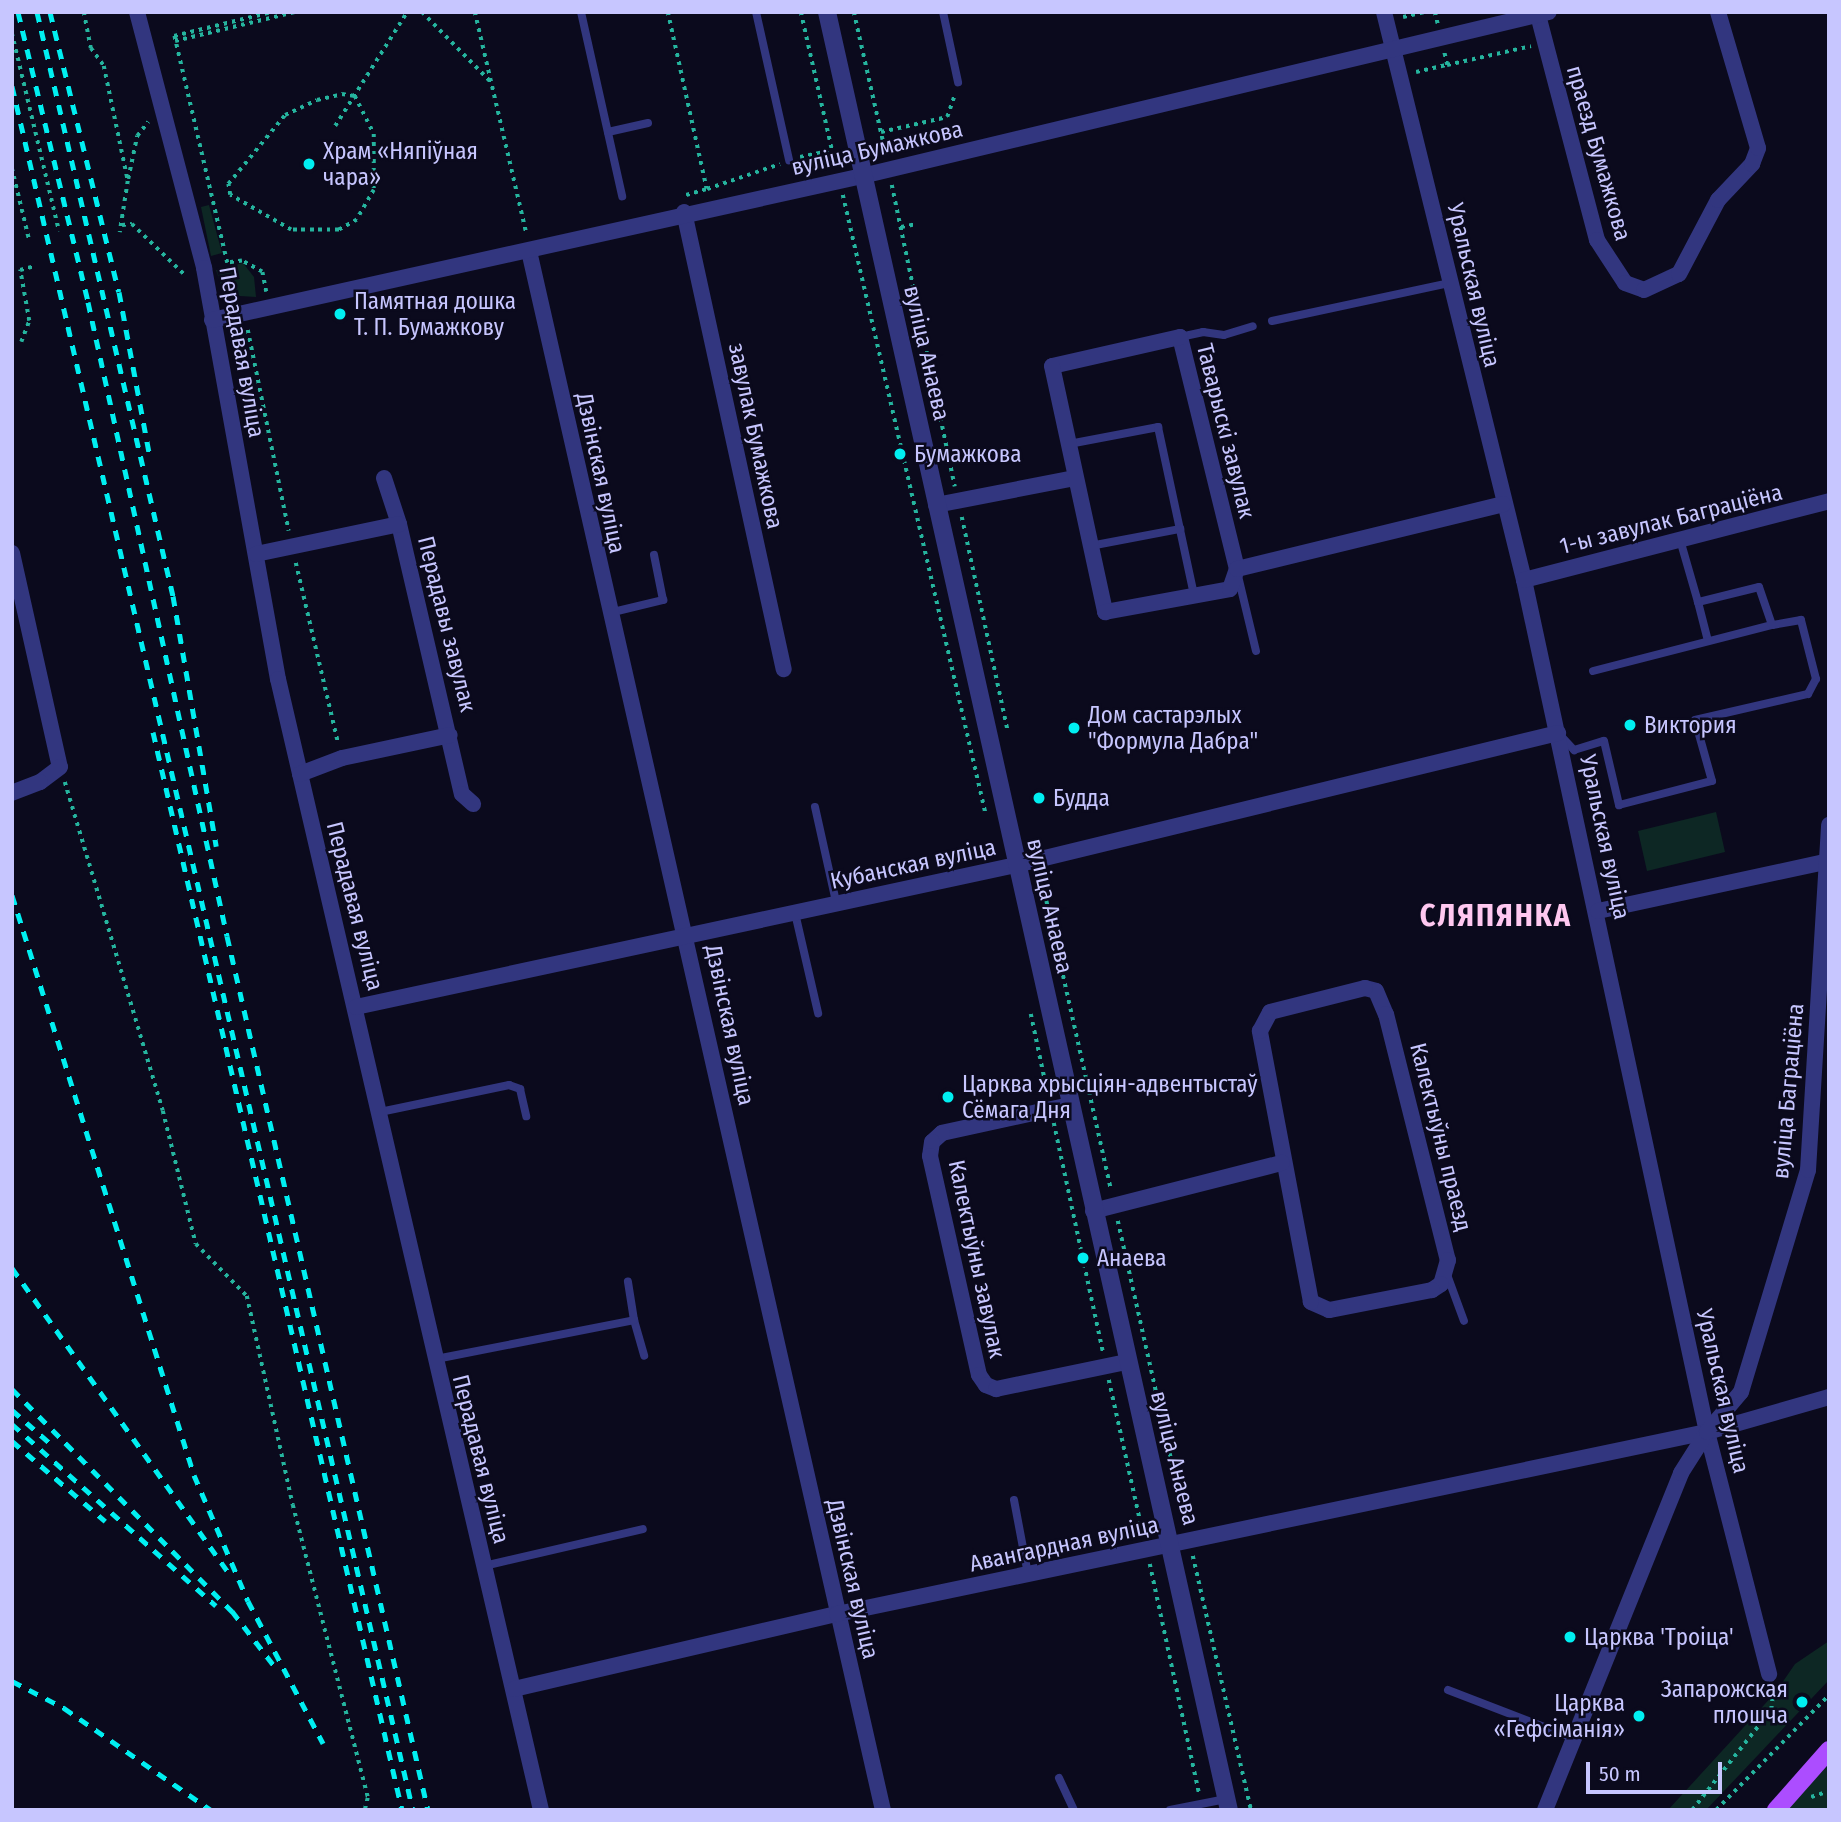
<!DOCTYPE html>
<meta charset="utf-8">
<style>
body{margin:0}
#map{position:relative;width:1841px;height:1822px;overflow:hidden;background:#0b0a1d;font-family:"Fira Sans Condensed",sans-serif}
div>[style]{position:absolute}
[style*='--x']{left:calc(var(--x)*1px);top:calc(var(--y)*1px);width:calc(var(--w)*1px);rotate:calc(var(--a)*1deg)}
.green>*{inset:0;background:#0d2724}
.path>*{height:3.5px;margin-top:-1.75px;transform-origin:0;background:repeating-linear-gradient(90deg,#25b49e 0 3.5px,transparent 0 8.5px)}
.service>*{height:8px;margin:-4px;padding:0 4px;transform-origin:4px;border-radius:4px;background:#32367f}
.minor>*{height:16px;margin:-8px;padding:0 8px;transform-origin:8px;border-radius:8px;background:#32367f}
.tertiary>*{height:18px;margin:-9px;padding:0 9px;transform-origin:9px;border-radius:9px;background:#32367f}
.primary>*{height:18px;margin:-9px;padding:0 9px;transform-origin:9px;border-radius:9px;background:#ac4dff}
.rail>*{height:5px;margin-top:-2.5px;transform-origin:0;background:repeating-linear-gradient(90deg,#00eff1 0 10px,transparent 0 19px)}
.dots>*{width:19px;height:19px;translate:-50% -50%;box-sizing:border-box;border:4px solid #0b0a1d;border-radius:50%}
span{translate:-50% -50%;white-space:nowrap;text-align:center;line-height:1.15;-webkit-text-stroke:5px #0b0a1d;paint-order:stroke}
.street-label{font-size:23px;color:#c7c6ff}
.poi-label{font-size:23px;color:#c7c6ff}
.left{translate:0 -50%;text-align:left}
.right{translate:-100% -50%;text-align:right}
.district-label{font-size:30px;color:#ffc8f0;font-weight:700;letter-spacing:2px}
.frame{position:absolute;inset:0;border:14px solid #c7c6ff;pointer-events:none}
.scale{position:absolute;left:1586px;top:1762px;width:136px;height:32px;box-sizing:border-box;border:4px solid #c7c6ff;border-top:0;padding-left:9px;font-size:21px;line-height:24px;white-space:nowrap;color:#c7c6ff;-webkit-text-stroke:5px #0b0a1d;paint-order:stroke}
</style>
<div id="map">
<div class="green">
<i style="clip-path:polygon(209px 205px,222px 253px,211px 256px,201px 207px)"></i>
<i style="clip-path:polygon(243px 263px,254px 277px,256px 297px,240px 296px,221px 285px,216px 270px)"></i>
<i style="clip-path:polygon(1716px 812px,1725px 852px,1647px 871px,1638px 831px)"></i>
<i style="clip-path:polygon(1829px 1641px,1829px 1680px,1760px 1753px,1706px 1810px,1668px 1810px,1775px 1693px,1795px 1664px)"></i>
<i style="clip-path:polygon(1829px 1764px,1829px 1810px,1788px 1810px,1792px 1803px)"></i>
</div>
<div class="path">
<i style="--x:84;--y:12;--w:37;--a:79"></i>
<i style="--x:91;--y:48;--w:22;--a:54"></i>
<i style="--x:104;--y:66;--w:117;--a:78.2"></i>
<i style="--x:128;--y:181;--w:52;--a:98.9"></i>
<i style="--x:422;--y:12;--w:97;--a:45.4"></i>
<i style="--x:475;--y:12;--w:226;--a:76.9"></i>
<i style="--x:668;--y:12;--w:181;--a:77.6"></i>
<i style="--x:707;--y:189;--w:77;--a:-18.9"></i>
<i style="--x:801;--y:12;--w:159;--a:77.3"></i>
<i style="--x:854;--y:12;--w:146;--a:77.3"></i>
<i style="--x:1435;--y:12;--w:12;--a:76"></i>
<i style="--x:1403;--y:17;--w:22;--a:-13"></i>
<i style="--x:12;--y:33;--w:204;--a:76.6"></i>
<i style="--x:175;--y:41;--w:123;--a:-13.6"></i>
<i style="--x:1447;--y:65;--w:86;--a:-12.7"></i>
<i style="--x:1416;--y:72;--w:32;--a:-13"></i>
<i style="--x:1447;--y:65;--w:13;--a:-103"></i>
<i style="--x:342;--y:94;--w:13;--a:9"></i>
<i style="--x:355;--y:96;--w:42;--a:63.4"></i>
<i style="--x:374;--y:134;--w:56;--a:90"></i>
<i style="--x:374;--y:190;--w:34;--a:120"></i>
<i style="--x:357;--y:220;--w:21;--a:151"></i>
<i style="--x:339;--y:230;--w:48;--a:180"></i>
<i style="--x:291;--y:230;--w:70;--a:-150.2"></i>
<i style="--x:230;--y:195;--w:11;--a:-100"></i>
<i style="--x:228;--y:184;--w:89;--a:-50.4"></i>
<i style="--x:285;--y:115;--w:35;--a:-25"></i>
<i style="--x:317;--y:100;--w:26;--a:-13"></i>
<i style="--x:335;--y:126;--w:135;--a:-57.7"></i>
<i style="--x:881;--y:132;--w:68;--a:-12.8"></i>
<i style="--x:947;--y:117;--w:24;--a:-71"></i>
<i style="--x:800;--y:157;--w:33;--a:-12"></i>
<i style="--x:12;--y:168;--w:73;--a:76.5"></i>
<i style="--x:128;--y:179;--w:44;--a:-78.2"></i>
<i style="--x:137;--y:136;--w:18;--a:-52"></i>
<i style="--x:892;--y:185;--w:308;--a:78.2"></i>
<i style="--x:686;--y:195;--w:22;--a:-16"></i>
<i style="--x:843;--y:195;--w:636;--a:77.01"></i>
<i style="--x:122;--y:225;--w:10;--a:-6"></i>
<i style="--x:132;--y:224;--w:72;--a:43.9"></i>
<i style="--x:901;--y:227;--w:16;--a:-11"></i>
<i style="--x:266;--y:292;--w:20;--a:-101"></i>
<i style="--x:262;--y:272;--w:23;--a:-151"></i>
<i style="--x:242;--y:261;--w:15;--a:172"></i>
<i style="--x:227;--y:263;--w:233;--a:-103.1"></i>
<i style="--x:174;--y:36;--w:101;--a:-13.8"></i>
<i style="--x:248;--y:330;--w:205;--a:78.5"></i>
<i style="--x:21;--y:342;--w:22;--a:-69"></i>
<i style="--x:29;--y:321;--w:52;--a:-100"></i>
<i style="--x:20;--y:270;--w:16;--a:-15"></i>
<i style="--x:962;--y:517;--w:220;--a:77.9"></i>
<i style="--x:296;--y:563;--w:184;--a:76.8"></i>
<i style="--x:65;--y:782;--w:343;--a:73.4"></i>
<i style="--x:163;--y:1111;--w:137;--a:76.1"></i>
<i style="--x:196;--y:1244;--w:73;--a:45.6"></i>
<i style="--x:247;--y:1296;--w:214;--a:77.6"></i>
<i style="--x:293;--y:1505;--w:302;--a:75.6"></i>
<i style="--x:368;--y:1798;--w:12;--a:104"></i>
<i style="--x:1041;--y:876;--w:322;--a:77.4"></i>
<i style="--x:1031;--y:1014;--w:83;--a:78.1"></i>
<i style="--x:1054;--y:1123;--w:234;--a:77.9"></i>
<i style="--x:1118;--y:1221;--w:311;--a:77.4"></i>
<i style="--x:1109;--y:1380;--w:157;--a:77.5"></i>
<i style="--x:1193;--y:1556;--w:261;--a:77.1"></i>
<i style="--x:1150;--y:1564;--w:234;--a:77.9"></i>
<i style="--x:1811;--y:1797;--w:19;--a:-18"></i>
<i style="--x:1692;--y:1810;--w:127;--a:-51.7"></i>
<i style="--x:1771;--y:1710;--w:20;--a:-84"></i>
<i style="--x:1716;--y:1810;--w:161;--a:-45.5"></i>
</div>
<div class="service">
<i style="--x:581;--y:12;--w:189;--a:77.4"></i>
<i style="--x:756;--y:12;--w:152;--a:77.4"></i>
<i style="--x:943;--y:12;--w:72;--a:77.9"></i>
<i style="--x:608;--y:132;--w:41;--a:-12.7"></i>
<i style="--x:1272;--y:321;--w:182;--a:-12.1"></i>
<i style="--x:1180;--y:337;--w:24;--a:-12"></i>
<i style="--x:1203;--y:332;--w:21;--a:8"></i>
<i style="--x:1224;--y:335;--w:30;--a:-17"></i>
<i style="--x:1069;--y:444;--w:91;--a:-10.8"></i>
<i style="--x:1158;--y:427;--w:172;--a:77.9"></i>
<i style="--x:1090;--y:546;--w:92;--a:-10.7"></i>
<i style="--x:1238;--y:576;--w:77;--a:76.5"></i>
<i style="--x:1698;--y:602;--w:40;--a:75.6"></i>
<i style="--x:609;--y:613;--w:56;--a:-13.5"></i>
<i style="--x:663;--y:600;--w:46;--a:-101.3"></i>
<i style="--x:1593;--y:671;--w:185;--a:-14.4"></i>
<i style="--x:1560;--y:735;--w:21;--a:47"></i>
<i style="--x:1574;--y:750;--w:31;--a:-17"></i>
<i style="--x:1604;--y:741;--w:66;--a:76.8"></i>
<i style="--x:1619;--y:805;--w:96;--a:-14.5"></i>
<i style="--x:1712;--y:781;--w:63;--a:-105.6"></i>
<i style="--x:1695;--y:720;--w:116;--a:-13"></i>
<i style="--x:1808;--y:694;--w:17;--a:-62"></i>
<i style="--x:1816;--y:679;--w:61;--a:-104.3"></i>
<i style="--x:1801;--y:620;--w:29;--a:170"></i>
<i style="--x:1772;--y:625;--w:40;--a:-108.9"></i>
<i style="--x:1759;--y:587;--w:63;--a:166.2"></i>
<i style="--x:1698;--y:602;--w:61;--a:-106.1"></i>
<i style="--x:815;--y:807;--w:97;--a:77.5"></i>
<i style="--x:795;--y:913;--w:103;--a:77"></i>
<i style="--x:380;--y:1112;--w:132;--a:-11.8"></i>
<i style="--x:509;--y:1085;--w:12;--a:20"></i>
<i style="--x:520;--y:1089;--w:28;--a:77"></i>
<i style="--x:1446;--y:1272;--w:52;--a:69.8"></i>
<i style="--x:634;--y:1320;--w:37;--a:74"></i>
<i style="--x:436;--y:1359;--w:202;--a:-11.1"></i>
<i style="--x:634;--y:1320;--w:39;--a:-99"></i>
<i style="--x:1014;--y:1500;--w:75;--a:79.3"></i>
<i style="--x:484;--y:1566;--w:163;--a:-13.1"></i>
<i style="--x:1448;--y:1690;--w:134;--a:21"></i>
<i style="--x:1059;--y:1778;--w:35;--a:65"></i>
<i style="--x:1170;--y:1810;--w:57;--a:-11.1"></i>
</div>
<div class="minor">
<i style="--x:137;--y:12;--w:265;--a:75.3"></i>
<i style="--x:204;--y:268;--w:418;--a:79.8"></i>
<i style="--x:278;--y:679;--w:1161;--a:76.91"></i>
<i style="--x:1384;--y:12;--w:585;--a:76.15"></i>
<i style="--x:1524;--y:580;--w:871;--a:77.88"></i>
<i style="--x:1707;--y:1432;--w:250;--a:75.6"></i>
<i style="--x:1538;--y:15;--w:233;--a:75.3"></i>
<i style="--x:1597;--y:240;--w:51;--a:56.9"></i>
<i style="--x:1625;--y:283;--w:20;--a:20"></i>
<i style="--x:1644;--y:290;--w:38;--a:-25"></i>
<i style="--x:1679;--y:274;--w:84;--a:-62.2"></i>
<i style="--x:1718;--y:200;--w:50;--a:-46.6"></i>
<i style="--x:1752;--y:164;--w:17;--a:-69"></i>
<i style="--x:1758;--y:148;--w:142;--a:-106.4"></i>
<i style="--x:684;--y:212;--w:468;--a:77.7"></i>
<i style="--x:529;--y:251;--w:1599;--a:77.21"></i>
<i style="--x:212;--y:320;--w:666;--a:-12.49"></i>
<i style="--x:862;--y:176;--w:706;--a:-13.43"></i>
<i style="--x:384;--y:478;--w:48;--a:71.9"></i>
<i style="--x:399;--y:524;--w:277;--a:76.9"></i>
<i style="--x:462;--y:794;--w:15;--a:42"></i>
<i style="--x:936;--y:505;--w:142;--a:-11"></i>
<i style="--x:12;--y:553;--w:219;--a:77.4"></i>
<i style="--x:60;--y:767;--w:25;--a:143"></i>
<i style="--x:40;--y:782;--w:30;--a:159"></i>
<i style="--x:256;--y:554;--w:146;--a:-11.8"></i>
<i style="--x:1237;--y:569;--w:239;--a:-103.8"></i>
<i style="--x:1180;--y:337;--w:131;--a:167.2"></i>
<i style="--x:1052;--y:366;--w:252;--a:77.8"></i>
<i style="--x:1105;--y:612;--w:127;--a:-10.4"></i>
<i style="--x:1230;--y:589;--w:21;--a:-71"></i>
<i style="--x:1237;--y:569;--w:274;--a:-13.7"></i>
<i style="--x:1524;--y:580;--w:315;--a:-14.5"></i>
<i style="--x:300;--y:774;--w:45;--a:-20.9"></i>
<i style="--x:342;--y:758;--w:110;--a:-12"></i>
<i style="--x:1598;--y:911;--w:236;--a:-12.2"></i>
<i style="--x:1365;--y:988;--w:11;--a:15"></i>
<i style="--x:1376;--y:991;--w:25;--a:67"></i>
<i style="--x:1386;--y:1014;--w:254;--a:75.9"></i>
<i style="--x:1448;--y:1260;--w:25;--a:106"></i>
<i style="--x:1441;--y:1284;--w:11;--a:146"></i>
<i style="--x:1432;--y:1290;--w:105;--a:169"></i>
<i style="--x:1329;--y:1310;--w:20;--a:-156"></i>
<i style="--x:1311;--y:1302;--w:276;--a:-100.7"></i>
<i style="--x:1260;--y:1031;--w:21;--a:-62"></i>
<i style="--x:1270;--y:1012;--w:98;--a:-14.2"></i>
<i style="--x:356;--y:1007;--w:675;--a:-12.14"></i>
<i style="--x:1016;--y:865;--w:558;--a:-13.69"></i>
<i style="--x:1070;--y:1105;--w:131;--a:167.7"></i>
<i style="--x:942;--y:1133;--w:13;--a:138"></i>
<i style="--x:932;--y:1142;--w:14;--a:98"></i>
<i style="--x:930;--y:1156;--w:224;--a:77.4"></i>
<i style="--x:979;--y:1375;--w:12;--a:55"></i>
<i style="--x:986;--y:1385;--w:11;--a:22"></i>
<i style="--x:996;--y:1389;--w:133;--a:-11.7"></i>
<i style="--x:1093;--y:1211;--w:195;--a:-14.3"></i>
<i style="--x:514;--y:1689;--w:332;--a:-13.1"></i>
<i style="--x:837;--y:1614;--w:889;--a:-11.82"></i>
<i style="--x:1707;--y:1432;--w:127;--a:-16"></i>
<i style="--x:1545;--y:1810;--w:363;--a:-68"></i>
<i style="--x:1681;--y:1473;--w:49;--a:-57.6"></i>
<i style="--x:1707;--y:1432;--w:52;--a:-49.6"></i>
<i style="--x:1741;--y:1392;--w:232;--a:-73.2"></i>
<i style="--x:1808;--y:1170;--w:346;--a:-86.5"></i>
</div>
<div class="tertiary">
<i style="--x:827;--y:12;--w:1842;--a:77.4"></i>
</div>
<div class="primary">
<i style="--x:1776;--y:1810;--w:80;--a:-48.5"></i>
</div>
<div class="rail">
<i style="--x:18;--y:12;--w:298;--a:76.4"></i>
<i style="--x:88;--y:302;--w:649;--a:77.63"></i>
<i style="--x:227;--y:936;--w:897;--a:77.05"></i>
<i style="--x:37;--y:12;--w:600;--a:76.89"></i>
<i style="--x:173;--y:596;--w:254;--a:80.2"></i>
<i style="--x:50;--y:12;--w:288;--a:76.2"></i>
<i style="--x:119;--y:292;--w:169;--a:79.4"></i>
<i style="--x:12;--y:86;--w:1770;--a:76.91"></i>
<i style="--x:153;--y:732;--w:1106;--a:76.99"></i>
<i style="--x:12;--y:895;--w:608;--a:72.58"></i>
<i style="--x:194;--y:1475;--w:137;--a:66.8"></i>
<i style="--x:248;--y:1601;--w:161;--a:62.2"></i>
<i style="--x:12;--y:1268;--w:378;--a:54.6"></i>
<i style="--x:12;--y:1389;--w:313;--a:45.3"></i>
<i style="--x:232;--y:1611;--w:71;--a:52.5"></i>
<i style="--x:12;--y:1410;--w:53;--a:41.2"></i>
<i style="--x:12;--y:1424;--w:273;--a:41.7"></i>
<i style="--x:12;--y:1441;--w:123;--a:40.7"></i>
<i style="--x:12;--y:1681;--w:59;--a:27.4"></i>
<i style="--x:64;--y:1708;--w:179;--a:34.8"></i>
</div>
<div class="dots">
<i style="left:309px;top:164px;background:#00eff1"></i>
<i style="left:340px;top:314px;background:#00eff1"></i>
<i style="left:900px;top:454px;background:#00eff1"></i>
<i style="left:1630px;top:725px;background:#00eff1"></i>
<i style="left:1074px;top:728px;background:#00eff1"></i>
<i style="left:1039px;top:798px;background:#00eff1"></i>
<i style="left:948px;top:1097px;background:#00eff1"></i>
<i style="left:1083px;top:1258px;background:#00eff1"></i>
<i style="left:1570px;top:1637px;background:#00eff1"></i>
<i style="left:1802px;top:1702px;background:#00eff1"></i>
<i style="left:1639px;top:1716px;background:#00eff1"></i>
</div>
<div class="street-label">
<span style="left:877px;top:148px;rotate:-13deg">вуліца Бумажкова</span>
<span style="left:1599px;top:153px;rotate:74deg">праезд Бумажкова</span>
<span style="left:1474px;top:285px;rotate:77deg">Уральская вуліца</span>
<span style="left:242px;top:352px;rotate:80deg">Перадавая вуліца</span>
<span style="left:927px;top:353px;rotate:77deg">вуліца Анаева</span>
<span style="left:1226px;top:431px;rotate:76deg">Таварыскі завулак</span>
<span style="left:756px;top:436px;rotate:78deg">завулак Бумажкова</span>
<span style="left:601px;top:473px;rotate:78deg">Дзвінская вуліца</span>
<span style="left:1671px;top:519px;rotate:-14deg">1-ы завулак Баграціёна</span>
<span style="left:447px;top:624px;rotate:76deg">Перадавы завулак</span>
<span style="left:1605px;top:837px;rotate:78deg">Уральская вуліца</span>
<span style="left:913px;top:864px;rotate:-12deg">Кубанская вуліца</span>
<span style="left:355px;top:906px;rotate:76deg">Перадавая вуліца</span>
<span style="left:1050px;top:906px;rotate:77deg">вуліца Анаева</span>
<span style="left:730px;top:1025px;rotate:78deg">Дзвінская вуліца</span>
<span style="left:1788px;top:1091px;rotate:-85deg">вуліца Баграціёна</span>
<span style="left:1441px;top:1137px;rotate:76deg">Калектыўны праезд</span>
<span style="left:977px;top:1259px;rotate:78deg">Калектыўны завулак</span>
<span style="left:1723px;top:1391px;rotate:77deg">Уральская вуліца</span>
<span style="left:1175px;top:1458px;rotate:76deg">вуліца Анаева</span>
<span style="left:481px;top:1459px;rotate:76deg">Перадавая вуліца</span>
<span style="left:1064px;top:1544px;rotate:-12deg">Авангардная вуліца</span>
<span style="left:853px;top:1579px;rotate:77deg">Дзвінская вуліца</span>
</div>
<div class="poi-label">
<span class="left" style="left:323px;top:164px">Храм «Няпіўная<br>чара»</span>
<span class="left" style="left:354px;top:314px">Памятная дошка<br>Т. П. Бумажкову</span>
<span class="left" style="left:914px;top:454px">Бумажкова</span>
<span class="left" style="left:1088px;top:728px">Дом састарэлых<br>"Формула Дабра"</span>
<span class="left" style="left:1644px;top:725px">Виктория</span>
<span class="left" style="left:1053px;top:798px">Будда</span>
<span class="left" style="left:962px;top:1097px">Царква хрысціян-адвентыстаў<br>Сёмага Дня</span>
<span class="left" style="left:1097px;top:1258px">Анаева</span>
<span class="left" style="left:1584px;top:1637px">Царква 'Троіца'</span>
<span class="right" style="left:1788px;top:1702px">Запарожская<br>плошча</span>
<span class="right" style="left:1625px;top:1716px">Царква<br>«Гефсіманія»</span>
</div>
<div class="district-label">
<span style="left:1496px;top:916px">СЛЯПЯНКА</span>
</div>
<div class="frame"></div>
<div class="scale">50 m</div>
</div>
